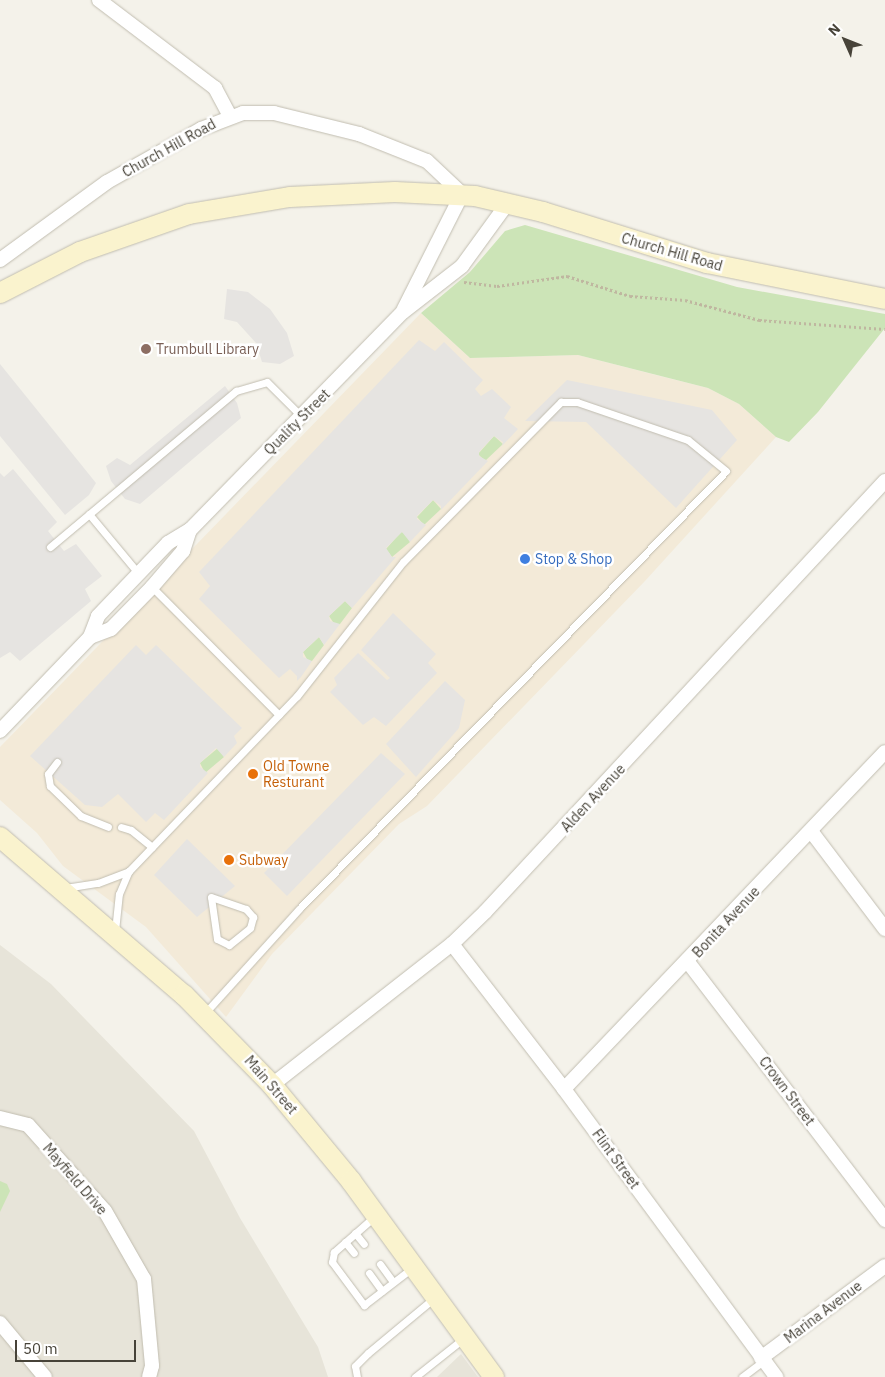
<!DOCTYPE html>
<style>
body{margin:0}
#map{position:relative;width:885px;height:1377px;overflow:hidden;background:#f4f2ea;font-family:"IBM Plex Sans",sans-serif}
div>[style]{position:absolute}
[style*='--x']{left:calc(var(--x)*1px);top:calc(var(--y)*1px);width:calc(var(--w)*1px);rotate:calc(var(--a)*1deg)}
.residential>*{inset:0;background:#e7e4d9}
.commercial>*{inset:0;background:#f3ead8}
.green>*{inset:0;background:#cce4b7}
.parking>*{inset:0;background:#e6e4e1}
.path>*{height:3px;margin-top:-1.5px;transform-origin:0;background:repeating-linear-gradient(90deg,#bfb7a0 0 2.5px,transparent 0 5px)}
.roads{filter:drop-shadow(0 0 1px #c1bdb0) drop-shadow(0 0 1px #c1bdb0)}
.service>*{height:7px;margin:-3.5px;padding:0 3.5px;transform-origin:3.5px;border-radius:3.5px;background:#fff}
.minor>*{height:14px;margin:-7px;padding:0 7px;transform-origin:7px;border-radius:7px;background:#fff}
.secondary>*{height:20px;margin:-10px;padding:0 10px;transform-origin:10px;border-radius:10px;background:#faf3ce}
.dots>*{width:14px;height:14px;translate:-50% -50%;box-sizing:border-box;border:2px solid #fff;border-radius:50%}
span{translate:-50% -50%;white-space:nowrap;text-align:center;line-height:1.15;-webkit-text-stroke:5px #fff;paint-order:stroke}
.street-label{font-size:14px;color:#474339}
.education-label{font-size:14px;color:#785e54}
.left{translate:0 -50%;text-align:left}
.shop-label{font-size:14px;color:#366cbe}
.food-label{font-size:14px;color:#c56008}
.north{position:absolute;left:820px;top:15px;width:50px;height:50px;-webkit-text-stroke:4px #fff;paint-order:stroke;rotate:314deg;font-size:14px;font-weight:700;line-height:20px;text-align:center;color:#474339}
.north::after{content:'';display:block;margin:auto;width:18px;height:22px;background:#474339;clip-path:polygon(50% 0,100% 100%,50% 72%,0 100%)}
.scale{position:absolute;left:15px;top:1340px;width:121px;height:22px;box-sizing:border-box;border:2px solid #474339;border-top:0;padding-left:6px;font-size:15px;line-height:18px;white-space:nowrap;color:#474339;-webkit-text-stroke:4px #fff;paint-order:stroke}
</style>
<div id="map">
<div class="residential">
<i style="clip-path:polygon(0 945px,51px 984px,194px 1131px,240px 1218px,318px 1347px,328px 1377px,0 1377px)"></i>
<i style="clip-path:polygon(461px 1354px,478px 1377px,437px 1377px)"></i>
</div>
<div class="commercial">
<i style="clip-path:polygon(421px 313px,470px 358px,578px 355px,652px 374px,708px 388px,739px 404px,776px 437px,645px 581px,427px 806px,399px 824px,272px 954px,226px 1017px,146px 927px,63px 866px,37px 833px,0 800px,0 747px)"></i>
</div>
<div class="green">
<i style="clip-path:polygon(525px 225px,737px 287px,885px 314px,885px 328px,818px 412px,789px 442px,776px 437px,739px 404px,708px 388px,578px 355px,470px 358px,421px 313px,470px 272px,505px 231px)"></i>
<i style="clip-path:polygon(494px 436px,503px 444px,485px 461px,478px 454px)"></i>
<i style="clip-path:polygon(433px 500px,441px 509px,424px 525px,417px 517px)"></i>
<i style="clip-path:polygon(401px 532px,405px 533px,410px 542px,392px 557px,386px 549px)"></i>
<i style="clip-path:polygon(345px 601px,352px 608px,340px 624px,335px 625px,329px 616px)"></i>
<i style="clip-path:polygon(319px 637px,324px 645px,312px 661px,308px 661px,303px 652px)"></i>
<i style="clip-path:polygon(218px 748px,224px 757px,205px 773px,200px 763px)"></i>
<i style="clip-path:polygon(0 1181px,7px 1184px,10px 1191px,0 1212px)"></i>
</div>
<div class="parking">
<i style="clip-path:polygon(227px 289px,248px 292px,270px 309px,287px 333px,294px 356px,280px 364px,262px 362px,256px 343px,237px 322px,224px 319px)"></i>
<i style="clip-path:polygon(419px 340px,435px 351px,444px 342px,483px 380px,475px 389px,481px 396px,492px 389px,511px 407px,504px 418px,518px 429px,502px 446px,503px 442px,494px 436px,479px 452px,479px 456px,488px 461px,441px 510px,441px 506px,433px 500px,417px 516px,417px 519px,426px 525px,410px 542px,402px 532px,386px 548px,392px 557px,396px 557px,352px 608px,345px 601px,329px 616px,330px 621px,340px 624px,324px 645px,319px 637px,303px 652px,303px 657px,312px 661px,301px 677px,297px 681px,297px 676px,290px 669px,279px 678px,199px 599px,210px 586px,199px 572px)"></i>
<i style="clip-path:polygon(0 364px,96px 483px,89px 495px,65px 515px,0 436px)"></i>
<i style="clip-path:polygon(567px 380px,712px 410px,737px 440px,676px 508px,586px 422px,525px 421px)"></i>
<i style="clip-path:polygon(225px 386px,237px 403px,241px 418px,140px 504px,125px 499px,111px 481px,106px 466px,117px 458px,130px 465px)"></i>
<i style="clip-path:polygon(13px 469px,57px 522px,48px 531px,64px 551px,76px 544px,102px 576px,85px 589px,91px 601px,20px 661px,10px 652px,0 658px,0 473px,4px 477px)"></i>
<i style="clip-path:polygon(393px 613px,436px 654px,428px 663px,437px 673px,386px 726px,374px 717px,363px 725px,330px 692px,337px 685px,334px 678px,358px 653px,387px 680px,390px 678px,361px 650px)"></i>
<i style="clip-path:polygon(136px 645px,146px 655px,156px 645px,242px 728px,234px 736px,237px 743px,224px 757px,216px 748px,200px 763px,200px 767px,208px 773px,164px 820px,155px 813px,146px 822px,118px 794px,102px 807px,85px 805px,30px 756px)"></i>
<i style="clip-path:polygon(445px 681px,465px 700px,459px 728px,416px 777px,386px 744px)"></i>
<i style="clip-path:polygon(381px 753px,405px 774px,287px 896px,264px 873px)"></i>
<i style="clip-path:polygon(187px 839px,235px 886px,197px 917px,154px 875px)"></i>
</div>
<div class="path">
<i style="--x:464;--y:282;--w:33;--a:7"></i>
<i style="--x:497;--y:286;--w:71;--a:-8.1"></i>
<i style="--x:567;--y:276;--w:66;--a:17.6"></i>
<i style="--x:630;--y:296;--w:55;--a:4.2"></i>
<i style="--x:685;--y:300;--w:77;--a:15.1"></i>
<i style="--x:759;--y:320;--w:126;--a:4.1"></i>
</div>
<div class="roads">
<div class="service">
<i style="--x:89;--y:514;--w:78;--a:50.2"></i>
<i style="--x:50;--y:547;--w:243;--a:-40"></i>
<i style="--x:236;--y:391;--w:32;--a:-16"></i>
<i style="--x:267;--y:382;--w:49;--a:45"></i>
<i style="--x:152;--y:587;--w:180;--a:45.2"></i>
<i style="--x:57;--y:762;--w:15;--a:127"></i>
<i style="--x:48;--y:774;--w:12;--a:81"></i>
<i style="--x:50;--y:786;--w:43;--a:44.1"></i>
<i style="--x:81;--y:816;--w:29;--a:22"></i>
<i style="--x:121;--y:827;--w:10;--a:17"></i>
<i style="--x:131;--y:830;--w:27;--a:39"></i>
<i style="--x:65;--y:888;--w:33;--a:-9"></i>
<i style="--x:98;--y:883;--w:33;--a:-21"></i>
<i style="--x:211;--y:897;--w:37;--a:19"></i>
<i style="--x:246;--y:909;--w:11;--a:49"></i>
<i style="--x:253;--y:917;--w:11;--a:105"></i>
<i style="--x:250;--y:928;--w:27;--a:141"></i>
<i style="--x:229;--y:945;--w:13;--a:-153"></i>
<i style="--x:217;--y:939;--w:42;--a:-98.1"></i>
<i style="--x:115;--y:931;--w:37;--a:-84"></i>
<i style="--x:119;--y:894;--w:25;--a:-67"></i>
<i style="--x:129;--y:871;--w:243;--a:-46.2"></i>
<i style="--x:297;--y:696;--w:171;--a:-51.7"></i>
<i style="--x:403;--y:562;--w:225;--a:-45.4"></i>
<i style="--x:561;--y:402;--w:16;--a:0"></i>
<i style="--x:577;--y:402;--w:117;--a:18.9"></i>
<i style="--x:688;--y:440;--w:49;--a:39.2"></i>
<i style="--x:726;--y:471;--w:612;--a:134.27"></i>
<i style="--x:299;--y:909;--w:142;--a:132.1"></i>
<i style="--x:375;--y:1216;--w:55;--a:138.7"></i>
<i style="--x:334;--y:1252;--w:10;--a:101"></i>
<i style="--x:332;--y:1262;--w:54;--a:53.3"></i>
<i style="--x:364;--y:1305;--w:61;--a:-37.6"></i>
<i style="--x:355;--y:1233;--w:14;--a:51"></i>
<i style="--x:345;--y:1242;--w:14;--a:51"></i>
<i style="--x:380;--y:1264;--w:22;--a:54"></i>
<i style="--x:369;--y:1273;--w:22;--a:54"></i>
<i style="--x:357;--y:1377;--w:11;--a:-100"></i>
<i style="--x:355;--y:1366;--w:18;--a:-45"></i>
<i style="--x:368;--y:1353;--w:86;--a:-39.8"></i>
<i style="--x:415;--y:1377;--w:63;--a:-38.5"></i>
<i style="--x:742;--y:1377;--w:26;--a:-37"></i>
</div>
<div class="minor">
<i style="--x:99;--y:0;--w:146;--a:37.2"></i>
<i style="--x:215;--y:88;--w:32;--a:62"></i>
<i style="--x:0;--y:260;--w:132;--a:-36.1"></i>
<i style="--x:107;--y:182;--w:108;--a:-29.4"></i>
<i style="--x:201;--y:129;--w:45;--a:-20.9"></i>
<i style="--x:243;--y:113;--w:31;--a:0"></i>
<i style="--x:274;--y:113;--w:88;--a:13.9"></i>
<i style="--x:359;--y:134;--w:73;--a:21.7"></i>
<i style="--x:427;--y:161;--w:48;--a:43.3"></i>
<i style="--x:462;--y:194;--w:129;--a:116.8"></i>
<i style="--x:90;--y:637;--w:22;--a:-21"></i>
<i style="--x:111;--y:629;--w:59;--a:-45.7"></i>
<i style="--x:152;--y:587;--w:48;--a:-49.3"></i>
<i style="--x:183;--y:551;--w:22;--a:-72"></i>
<i style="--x:0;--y:731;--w:130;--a:-46.2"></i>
<i style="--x:90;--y:637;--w:22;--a:-69"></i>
<i style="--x:98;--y:616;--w:101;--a:-46.2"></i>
<i style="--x:168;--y:543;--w:26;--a:-31"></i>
<i style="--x:190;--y:530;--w:305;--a:-45.7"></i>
<i style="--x:403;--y:312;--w:75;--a:-37.9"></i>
<i style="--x:462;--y:266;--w:77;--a:-54"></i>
<i style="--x:811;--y:831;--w:123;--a:52.9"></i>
<i style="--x:452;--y:944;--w:183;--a:52.3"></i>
<i style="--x:564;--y:1089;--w:358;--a:53.6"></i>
<i style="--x:688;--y:962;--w:325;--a:52.6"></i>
<i style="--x:272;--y:1085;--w:229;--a:-38.1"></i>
<i style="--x:452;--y:944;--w:46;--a:-44.1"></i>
<i style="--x:485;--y:912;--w:588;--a:-47.14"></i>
<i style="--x:564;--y:1089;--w:465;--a:-46.4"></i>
<i style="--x:0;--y:1118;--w:29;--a:14"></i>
<i style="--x:28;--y:1125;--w:115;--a:48.2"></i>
<i style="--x:105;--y:1211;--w:78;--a:60.2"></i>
<i style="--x:144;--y:1279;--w:87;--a:84.7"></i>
<i style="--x:152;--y:1366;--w:11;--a:105"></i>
<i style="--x:0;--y:1323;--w:70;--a:50.2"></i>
<i style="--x:761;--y:1358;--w:154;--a:-36.6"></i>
</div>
<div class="secondary">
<i style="--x:0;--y:293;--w:90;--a:-27.1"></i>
<i style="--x:80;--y:252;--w:115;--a:-19.2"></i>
<i style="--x:189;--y:214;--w:102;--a:-9.6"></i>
<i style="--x:290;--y:197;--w:105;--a:-2.7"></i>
<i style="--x:395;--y:192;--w:80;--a:2.9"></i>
<i style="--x:475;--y:196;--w:70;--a:13.2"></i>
<i style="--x:543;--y:212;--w:172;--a:17.3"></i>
<i style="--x:707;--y:263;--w:182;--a:11.4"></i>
<i style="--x:0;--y:837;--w:243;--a:40.7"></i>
<i style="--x:184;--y:995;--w:126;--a:45.6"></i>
<i style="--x:272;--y:1085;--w:124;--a:50.5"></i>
<i style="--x:351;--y:1181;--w:243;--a:53.9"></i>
</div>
</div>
<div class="dots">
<i style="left:146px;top:349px;background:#8d6e63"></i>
<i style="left:525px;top:559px;background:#3f7fe0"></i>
<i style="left:253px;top:774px;background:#e8710a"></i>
<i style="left:229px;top:860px;background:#e8710a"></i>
</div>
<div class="street-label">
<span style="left:169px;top:148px;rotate:-29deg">Church Hill Road</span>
<span style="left:672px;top:252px;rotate:16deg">Church Hill Road</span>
<span style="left:297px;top:422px;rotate:-45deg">Quality Street</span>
<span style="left:593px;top:798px;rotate:-47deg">Alden Avenue</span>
<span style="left:726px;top:922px;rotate:-47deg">Bonita Avenue</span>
<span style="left:271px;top:1085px;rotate:49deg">Main Street</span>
<span style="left:787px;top:1091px;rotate:53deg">Crown Street</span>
<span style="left:616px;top:1159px;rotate:54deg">Flint Street</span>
<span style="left:75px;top:1179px;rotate:49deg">Mayfield Drive</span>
<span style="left:823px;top:1312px;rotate:-37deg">Marina Avenue</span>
</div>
<div class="education-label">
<span class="left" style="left:156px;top:349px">Trumbull Library</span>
</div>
<div class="shop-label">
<span class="left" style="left:535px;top:559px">Stop &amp; Shop</span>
</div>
<div class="food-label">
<span class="left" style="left:263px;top:774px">Old Towne<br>Resturant</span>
<span class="left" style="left:239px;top:860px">Subway</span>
</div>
<div class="north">N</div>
<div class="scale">50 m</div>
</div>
